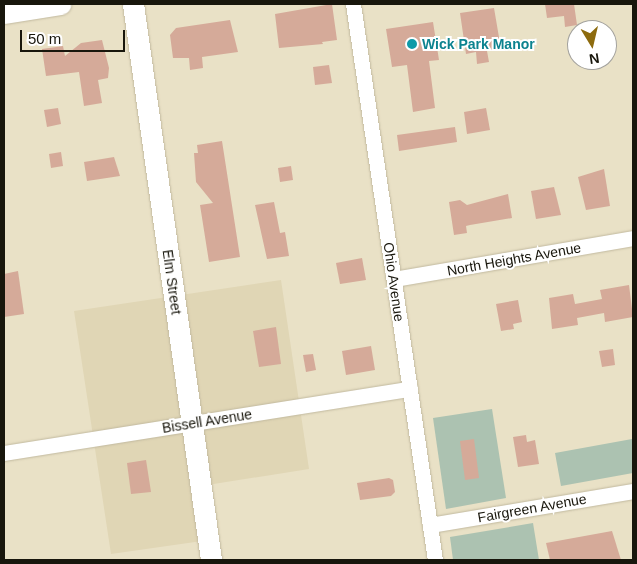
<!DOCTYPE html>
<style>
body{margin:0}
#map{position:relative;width:637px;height:564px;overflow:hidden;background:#e9e1c6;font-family:Arial,sans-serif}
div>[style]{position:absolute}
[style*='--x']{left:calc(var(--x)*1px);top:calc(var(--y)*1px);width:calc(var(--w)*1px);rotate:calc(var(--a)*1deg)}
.built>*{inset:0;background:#e0d6b5}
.green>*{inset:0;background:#acc2b1}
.building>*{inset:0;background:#d5aa99}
.roads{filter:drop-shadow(0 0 1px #c1b99f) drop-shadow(0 0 1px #c1b99f)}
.street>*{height:15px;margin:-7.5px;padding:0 7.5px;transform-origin:7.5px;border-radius:7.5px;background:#fff}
.secondary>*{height:21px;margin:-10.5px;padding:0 10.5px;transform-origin:10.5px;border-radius:10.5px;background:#fff}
.dots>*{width:14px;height:14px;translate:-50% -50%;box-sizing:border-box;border:2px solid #fff;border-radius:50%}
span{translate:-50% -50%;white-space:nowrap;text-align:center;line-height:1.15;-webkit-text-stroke:4px #fff;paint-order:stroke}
.culture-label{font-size:14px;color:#0d838f;font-weight:700}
.left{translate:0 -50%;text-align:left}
.street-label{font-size:14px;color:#18160c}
.frame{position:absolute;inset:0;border:5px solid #18160c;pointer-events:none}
.north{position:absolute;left:567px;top:20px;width:50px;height:50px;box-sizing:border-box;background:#fff;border:1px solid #a3a29e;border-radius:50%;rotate:171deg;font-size:14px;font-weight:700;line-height:20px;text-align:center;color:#18160c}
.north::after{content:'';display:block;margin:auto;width:18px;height:22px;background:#8d6b0e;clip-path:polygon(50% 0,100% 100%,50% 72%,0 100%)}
.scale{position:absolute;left:20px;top:30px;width:105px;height:22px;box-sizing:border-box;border:2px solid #18160c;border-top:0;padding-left:6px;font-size:15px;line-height:18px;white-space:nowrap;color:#18160c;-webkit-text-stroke:4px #fff;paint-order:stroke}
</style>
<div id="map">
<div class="built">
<i style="clip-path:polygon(281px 280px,309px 469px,201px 486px,209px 540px,111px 554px,74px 311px)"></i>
</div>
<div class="green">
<i style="clip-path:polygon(492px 409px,506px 498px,446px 509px,433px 418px)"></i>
<i style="clip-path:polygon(632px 439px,633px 473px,561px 486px,555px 453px)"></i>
<i style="clip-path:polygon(533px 523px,539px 560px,453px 560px,450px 537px)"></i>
</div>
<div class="building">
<i style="clip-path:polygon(332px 4px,337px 40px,322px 42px,323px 44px,279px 48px,275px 14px)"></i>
<i style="clip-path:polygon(545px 4px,574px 4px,577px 25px,565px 27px,564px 16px,547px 18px)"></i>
<i style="clip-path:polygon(494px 8px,501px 49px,487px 51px,489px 62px,477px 64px,476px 52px,466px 54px,460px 13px)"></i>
<i style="clip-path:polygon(230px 20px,238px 52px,202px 57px,203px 68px,190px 70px,189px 58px,173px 58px,170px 35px,176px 28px)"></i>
<i style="clip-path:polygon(433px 22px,439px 60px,429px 61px,435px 108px,413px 112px,407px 65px,392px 67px,386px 29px)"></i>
<i style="clip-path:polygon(102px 40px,109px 68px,108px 78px,98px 80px,102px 103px,84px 106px,79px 72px,46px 76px,42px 49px,63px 46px,65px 56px,81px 43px)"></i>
<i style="clip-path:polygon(329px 65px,332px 83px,315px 85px,313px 67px)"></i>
<i style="clip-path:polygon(58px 108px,61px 124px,47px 127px,44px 110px)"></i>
<i style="clip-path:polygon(486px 108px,490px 130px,467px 134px,464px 112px)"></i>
<i style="clip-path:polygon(455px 127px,457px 142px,399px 151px,397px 135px)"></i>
<i style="clip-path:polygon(222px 141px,240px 257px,209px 262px,200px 205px,213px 203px,196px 182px,194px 153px,198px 153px,197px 145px)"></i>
<i style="clip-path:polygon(61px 152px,63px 166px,51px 168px,49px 154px)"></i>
<i style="clip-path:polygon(114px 157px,120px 176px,87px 181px,84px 162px)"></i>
<i style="clip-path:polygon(291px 166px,293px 180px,280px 182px,278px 168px)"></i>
<i style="clip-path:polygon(604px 169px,610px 206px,586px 210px,578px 177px)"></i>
<i style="clip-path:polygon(554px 187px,561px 215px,536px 219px,531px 191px)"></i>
<i style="clip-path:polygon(508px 194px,512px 218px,470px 225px,466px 226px,467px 233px,454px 235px,449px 202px,460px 200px,467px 205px)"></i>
<i style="clip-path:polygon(274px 202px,280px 233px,285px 232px,289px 256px,267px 259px,255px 205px)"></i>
<i style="clip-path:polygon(362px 258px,366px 280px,340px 284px,336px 263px)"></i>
<i style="clip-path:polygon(18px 271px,24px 314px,4px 317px,4px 274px)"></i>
<i style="clip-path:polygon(629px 285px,633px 317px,605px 322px,604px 313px,577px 318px,578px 325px,552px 329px,549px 298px,573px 294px,575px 304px,602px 299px,600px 290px)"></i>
<i style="clip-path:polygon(518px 300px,522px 322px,513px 324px,514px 329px,501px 331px,496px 304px)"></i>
<i style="clip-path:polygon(276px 327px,281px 364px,259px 367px,253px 331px)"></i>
<i style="clip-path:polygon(371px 346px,375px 370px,346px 375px,342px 351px)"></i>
<i style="clip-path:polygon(613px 349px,615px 365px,602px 367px,599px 351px)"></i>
<i style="clip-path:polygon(313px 354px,316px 370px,306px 372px,303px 355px)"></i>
<i style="clip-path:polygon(526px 435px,527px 442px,535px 440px,539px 464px,518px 467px,513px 437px)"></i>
<i style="clip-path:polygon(474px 439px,479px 478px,465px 480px,460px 441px)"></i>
<i style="clip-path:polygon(146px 460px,151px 492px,131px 494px,127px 463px)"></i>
<i style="clip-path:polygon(389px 478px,393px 480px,395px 492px,391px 496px,360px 500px,357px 483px)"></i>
<i style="clip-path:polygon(612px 531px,621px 560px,550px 560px,546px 543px)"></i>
</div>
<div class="roads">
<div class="street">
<i style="--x:353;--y:4;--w:562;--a:81.61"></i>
<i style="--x:394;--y:279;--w:242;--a:-9.7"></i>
<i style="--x:4;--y:453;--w:411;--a:-9"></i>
<i style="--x:430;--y:525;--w:206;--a:-9.5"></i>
</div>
<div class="secondary">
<i style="--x:133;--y:4;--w:561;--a:82.01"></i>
<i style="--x:4;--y:13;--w:57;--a:-9.1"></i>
</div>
</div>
<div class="dots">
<i style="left:412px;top:44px;background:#0f9aa8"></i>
</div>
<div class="culture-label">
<span class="left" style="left:422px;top:44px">Wick Park Manor</span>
</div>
<div class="street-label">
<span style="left:514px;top:259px;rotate:-10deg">North Heights Avenue</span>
<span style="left:172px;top:282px;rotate:82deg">Elm Street</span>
<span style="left:394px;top:282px;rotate:82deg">Ohio Avenue</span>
<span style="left:207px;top:421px;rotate:-9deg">Bissell Avenue</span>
<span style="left:532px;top:508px;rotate:-10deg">Fairgreen Avenue</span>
</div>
<div class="frame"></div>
<div class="north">N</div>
<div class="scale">50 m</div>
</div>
